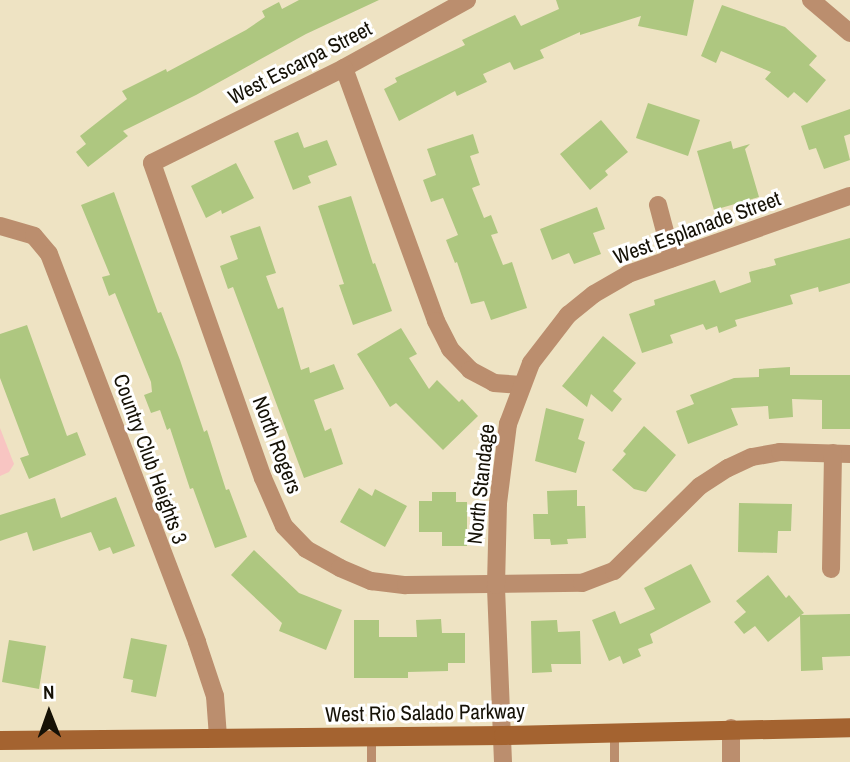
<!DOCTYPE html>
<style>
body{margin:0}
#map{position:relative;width:850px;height:762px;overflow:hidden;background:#eee3c3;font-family:"Archivo Narrow",sans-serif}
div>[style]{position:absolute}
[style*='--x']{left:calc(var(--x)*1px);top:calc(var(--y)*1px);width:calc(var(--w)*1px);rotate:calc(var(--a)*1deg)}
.green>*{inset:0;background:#f8c5c2}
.building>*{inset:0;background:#aec780}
.service>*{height:9px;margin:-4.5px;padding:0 4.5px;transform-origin:4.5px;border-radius:4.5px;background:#bb8e6e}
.minor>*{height:18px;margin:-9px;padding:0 9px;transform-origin:9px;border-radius:9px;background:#bb8e6e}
.secondary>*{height:19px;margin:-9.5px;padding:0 9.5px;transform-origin:9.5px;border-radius:9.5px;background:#a46330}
span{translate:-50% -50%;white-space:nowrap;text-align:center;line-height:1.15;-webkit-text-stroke:6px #fff;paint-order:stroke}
.street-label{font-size:21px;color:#151106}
.north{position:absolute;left:14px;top:678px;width:70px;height:70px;-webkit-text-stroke:5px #fff;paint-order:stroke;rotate:359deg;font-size:19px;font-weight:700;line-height:28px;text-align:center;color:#151106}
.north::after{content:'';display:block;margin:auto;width:24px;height:32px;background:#151106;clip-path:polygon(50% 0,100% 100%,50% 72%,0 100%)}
</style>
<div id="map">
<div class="green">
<i style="clip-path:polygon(0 428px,14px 464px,9px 472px,0 476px)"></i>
</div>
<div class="building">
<i style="clip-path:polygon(299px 0,379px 0,306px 34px,196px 95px,123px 131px,128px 136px,88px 167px,76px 152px,86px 144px,80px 136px,127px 99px,122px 91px,166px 69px,167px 72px,246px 30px,265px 17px,262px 11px,279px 2px,282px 9px)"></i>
<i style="clip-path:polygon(556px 0,694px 0,687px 36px,638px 26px,641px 16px,580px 35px,580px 32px,540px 50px,544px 58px,514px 70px,510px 62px,483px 74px,487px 82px,457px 96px,455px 91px,399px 121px,384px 89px,397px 82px,395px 78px,465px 45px,462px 40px,515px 15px,521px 26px,559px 9px)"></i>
<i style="clip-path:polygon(722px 5px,785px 27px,817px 56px,809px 65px,826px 80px,807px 103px,794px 92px,788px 98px,765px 79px,771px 72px,721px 51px,716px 63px,701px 56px)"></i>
<i style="clip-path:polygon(648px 103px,700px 120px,688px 156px,636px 138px)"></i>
<i style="clip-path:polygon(850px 109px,850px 134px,844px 136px,850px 160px,824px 169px,816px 148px,809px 150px,801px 126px)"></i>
<i style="clip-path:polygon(601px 120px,628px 152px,605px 171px,608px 175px,590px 190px,560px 154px)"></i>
<i style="clip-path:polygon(298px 132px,304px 148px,327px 140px,337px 165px,308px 176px,311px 183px,293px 190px,274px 141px)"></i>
<i style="clip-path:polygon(473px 134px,479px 153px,470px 156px,480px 185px,472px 188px,484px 218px,491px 215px,498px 233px,491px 235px,503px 265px,512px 262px,527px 308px,491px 320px,484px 301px,471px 304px,457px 262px,455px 263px,446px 240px,458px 235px,443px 198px,431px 202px,423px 180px,436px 175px,427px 149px)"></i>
<i style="clip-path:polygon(731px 141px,733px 149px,750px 144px,745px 149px,759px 197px,714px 210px,697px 151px)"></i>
<i style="clip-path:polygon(236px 163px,254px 198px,222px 214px,221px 210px,206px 218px,191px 186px)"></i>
<i style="clip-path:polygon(114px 192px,158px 313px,161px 312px,180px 360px,204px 432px,207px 430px,226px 490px,229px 489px,247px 537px,215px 548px,193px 488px,190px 489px,170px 428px,167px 430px,160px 410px,151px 413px,144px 395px,152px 392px,151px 382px,115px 293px,109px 296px,102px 277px,110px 275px,81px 205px)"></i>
<i style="clip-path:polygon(351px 196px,373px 264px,375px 263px,392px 311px,353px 325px,339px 285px,344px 284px,318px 206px)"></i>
<i style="clip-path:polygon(597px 207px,605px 229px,593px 233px,601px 254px,574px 264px,569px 253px,552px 260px,540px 229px)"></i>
<i style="clip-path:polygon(260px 226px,276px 273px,266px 276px,278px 309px,283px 307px,301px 370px,309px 367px,310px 373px,334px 364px,344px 389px,314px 400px,325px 431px,331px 428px,343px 464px,304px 478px,233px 287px,228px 289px,220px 266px,238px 259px,230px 236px)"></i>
<i style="clip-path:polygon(850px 238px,850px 283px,819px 292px,818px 287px,790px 295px,793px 304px,735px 320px,737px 326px,719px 333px,717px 326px,706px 330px,703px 324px,670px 335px,673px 343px,642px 353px,629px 314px,655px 305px,654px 300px,715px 280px,720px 293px,751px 282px,749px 272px,776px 265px,774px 259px)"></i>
<i style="clip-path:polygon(27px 325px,67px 436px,77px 432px,86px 455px,29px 479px,20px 458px,29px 455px,0 378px,0 334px)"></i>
<i style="clip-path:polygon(401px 328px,417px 354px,409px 358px,429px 389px,437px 380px,459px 402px,462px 399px,478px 416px,443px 450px,396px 403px,390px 407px,357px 354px)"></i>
<i style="clip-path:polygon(603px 336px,636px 363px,613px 391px,622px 399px,612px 412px,591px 394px,587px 407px,562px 386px)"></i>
<i style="clip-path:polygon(790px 367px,790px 375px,850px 375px,850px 429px,822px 429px,822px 400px,792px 399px,793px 417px,769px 419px,768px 406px,731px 408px,738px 425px,688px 444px,676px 411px,694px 404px,690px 395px,734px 378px,759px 377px,759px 369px)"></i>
<i style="clip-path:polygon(546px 408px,584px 419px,578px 439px,585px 442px,576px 473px,535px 461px)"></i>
<i style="clip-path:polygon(644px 426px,676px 455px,646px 492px,634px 489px,612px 470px,626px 454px,623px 451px)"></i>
<i style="clip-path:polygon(359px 488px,372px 496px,375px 489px,407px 506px,385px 547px,340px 522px)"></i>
<i style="clip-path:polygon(577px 490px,577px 506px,585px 506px,586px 538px,567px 539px,568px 544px,551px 545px,550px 539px,534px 539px,533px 514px,548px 514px,547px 491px)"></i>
<i style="clip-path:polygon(432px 492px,456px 492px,456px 502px,467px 502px,467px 546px,442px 546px,442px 532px,419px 532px,419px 501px,432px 501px)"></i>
<i style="clip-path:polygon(116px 497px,135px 546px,113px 554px,110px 547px,99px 551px,91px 532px,33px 551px,27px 532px,0 541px,0 515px,55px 498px,61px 518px)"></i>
<i style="clip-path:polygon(739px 503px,792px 504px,791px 531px,778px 531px,777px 553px,738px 552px)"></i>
<i style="clip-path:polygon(254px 550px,299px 593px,342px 610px,326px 650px,279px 631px,282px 623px,231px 575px)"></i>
<i style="clip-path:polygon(691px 564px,711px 602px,650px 634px,653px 643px,638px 649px,641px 656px,623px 664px,620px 656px,609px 661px,592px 620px,615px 611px,620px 624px,655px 609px,644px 588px)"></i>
<i style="clip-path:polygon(768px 575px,786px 598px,789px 595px,804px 613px,801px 615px,850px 614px,850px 656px,822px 657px,823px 670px,801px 671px,800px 616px,768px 642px,755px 626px,744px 634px,734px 622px,746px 612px,736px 601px)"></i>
<i style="clip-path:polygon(441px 619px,442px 633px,465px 633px,465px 663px,448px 663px,448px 671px,408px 672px,408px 678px,354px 678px,354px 620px,379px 620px,379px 637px,417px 637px,416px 620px)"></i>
<i style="clip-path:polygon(557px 620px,558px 632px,580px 631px,581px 664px,551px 664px,552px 672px,532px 673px,531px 621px)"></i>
<i style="clip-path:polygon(131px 638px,167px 645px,156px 697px,131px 692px,133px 680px,123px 678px)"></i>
<i style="clip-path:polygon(9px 640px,46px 646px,39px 689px,2px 682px)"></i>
</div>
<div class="service">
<i style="--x:371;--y:762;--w:26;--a:-90"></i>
<i style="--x:614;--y:762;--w:30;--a:-90"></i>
</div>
<div class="minor">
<i style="--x:467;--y:0;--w:141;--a:151.1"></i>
<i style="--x:344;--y:68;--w:214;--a:153.7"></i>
<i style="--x:152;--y:163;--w:334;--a:70.6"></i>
<i style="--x:263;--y:478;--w:52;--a:66.4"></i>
<i style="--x:284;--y:526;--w:32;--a:46"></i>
<i style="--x:306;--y:549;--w:39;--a:29"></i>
<i style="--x:340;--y:568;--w:34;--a:23"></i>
<i style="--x:371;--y:581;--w:35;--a:7"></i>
<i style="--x:406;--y:585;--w:176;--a:-0.7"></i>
<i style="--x:582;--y:583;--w:34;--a:-21"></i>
<i style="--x:614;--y:571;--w:121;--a:-44.7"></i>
<i style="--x:700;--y:486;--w:33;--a:-33"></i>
<i style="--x:728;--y:468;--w:26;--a:-25"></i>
<i style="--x:752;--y:457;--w:28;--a:-10"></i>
<i style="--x:780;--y:452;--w:70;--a:1.6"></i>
<i style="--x:811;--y:0;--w:51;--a:40.2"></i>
<i style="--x:344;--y:68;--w:269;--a:70"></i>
<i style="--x:436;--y:321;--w:31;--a:63"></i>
<i style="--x:450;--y:349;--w:29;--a:46"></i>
<i style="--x:470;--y:370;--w:27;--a:28"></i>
<i style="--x:494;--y:383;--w:27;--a:4"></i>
<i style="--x:658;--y:205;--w:55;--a:75.2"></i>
<i style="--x:0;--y:226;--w:35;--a:16"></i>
<i style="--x:34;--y:236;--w:23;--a:50"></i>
<i style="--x:49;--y:254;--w:415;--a:69.1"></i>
<i style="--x:197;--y:642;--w:57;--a:71.6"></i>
<i style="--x:215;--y:696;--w:41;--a:85.8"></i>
<i style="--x:831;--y:569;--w:116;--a:-89"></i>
<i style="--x:503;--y:762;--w:177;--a:-92.3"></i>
<i style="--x:496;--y:585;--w:82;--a:-88.6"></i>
<i style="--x:498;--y:503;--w:80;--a:-82.8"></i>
<i style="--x:508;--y:424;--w:65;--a:-69.3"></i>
<i style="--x:531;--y:363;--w:61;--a:-52.4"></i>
<i style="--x:568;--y:315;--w:33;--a:-39"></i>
<i style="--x:594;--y:294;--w:39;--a:-30"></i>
<i style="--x:628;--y:274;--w:235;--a:-19.4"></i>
<i style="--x:731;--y:762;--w:34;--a:-90"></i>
</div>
<div class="secondary">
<i style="--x:0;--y:740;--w:503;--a:-0.57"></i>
<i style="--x:503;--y:735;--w:347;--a:-1.3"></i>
</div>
<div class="street-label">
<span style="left:300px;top:63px;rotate:-27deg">West Escarpa Street</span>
<span style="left:697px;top:228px;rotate:-20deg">West Esplanade Street</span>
<span style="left:277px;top:445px;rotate:69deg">North Rogers</span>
<span style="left:150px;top:459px;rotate:70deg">Country Club Heights 3</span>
<span style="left:481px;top:484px;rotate:-84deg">North Standage</span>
<span style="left:425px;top:713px;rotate:-1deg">West Rio Salado Parkway</span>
</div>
<div class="north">N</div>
</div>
